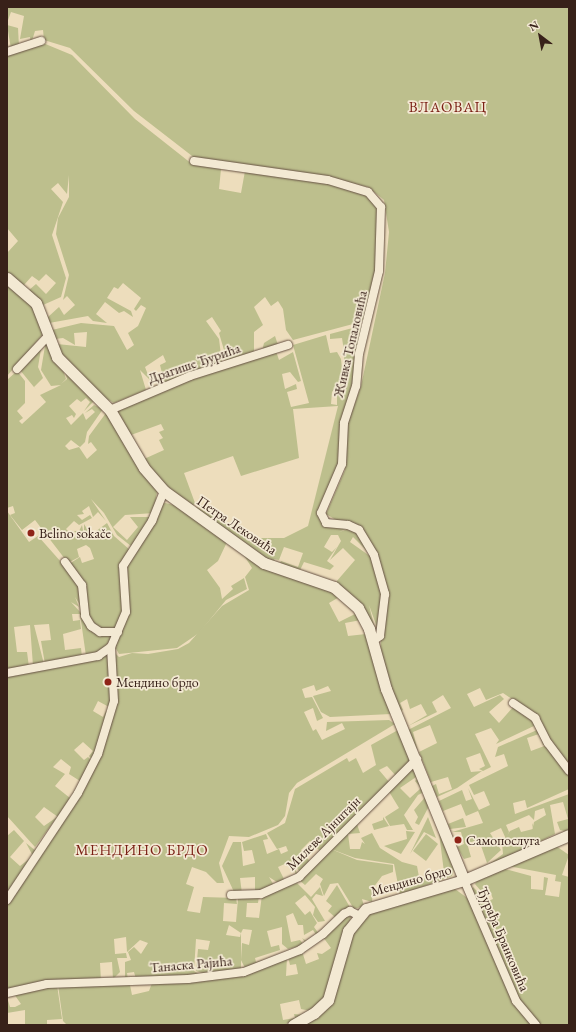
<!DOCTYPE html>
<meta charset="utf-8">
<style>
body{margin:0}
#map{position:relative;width:576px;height:1032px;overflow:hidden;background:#edddbc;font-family:"EB Garamond",serif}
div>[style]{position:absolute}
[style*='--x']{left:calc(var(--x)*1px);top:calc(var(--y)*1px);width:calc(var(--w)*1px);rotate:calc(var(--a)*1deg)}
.green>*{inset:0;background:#bdbf8d}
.roads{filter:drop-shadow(0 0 1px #655042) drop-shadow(0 0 1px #655042)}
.street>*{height:8px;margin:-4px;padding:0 4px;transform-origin:4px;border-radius:4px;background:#f3e9d3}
.secondary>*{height:11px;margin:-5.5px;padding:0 5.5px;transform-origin:5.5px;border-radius:5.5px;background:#f3e9d3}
.dots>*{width:11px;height:11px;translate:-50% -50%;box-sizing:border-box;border:2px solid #f3e9d3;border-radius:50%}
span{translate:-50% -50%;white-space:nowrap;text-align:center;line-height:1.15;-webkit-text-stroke:3.5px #f3e9d3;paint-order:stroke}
.street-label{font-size:14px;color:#382119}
.poi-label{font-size:14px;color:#382119}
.left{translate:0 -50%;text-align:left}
.neighbourhood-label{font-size:15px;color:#7a1f14;letter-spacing:1px}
.frame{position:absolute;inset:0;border:8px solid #382119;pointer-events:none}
.north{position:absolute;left:520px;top:16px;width:40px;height:40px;-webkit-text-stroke:3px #f3e9d3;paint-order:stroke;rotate:328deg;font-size:11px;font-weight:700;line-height:16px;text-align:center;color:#382119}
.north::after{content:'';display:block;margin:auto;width:14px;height:18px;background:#382119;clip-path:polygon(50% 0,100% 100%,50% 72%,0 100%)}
</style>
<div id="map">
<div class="green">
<i style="clip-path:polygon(7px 7px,569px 7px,569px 767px,527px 709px,503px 693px,486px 700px,480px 688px,467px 694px,474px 707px,500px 695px,504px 699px,489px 712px,499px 723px,514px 706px,526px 712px,536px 725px,496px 744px,499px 740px,491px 728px,475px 734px,491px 767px,483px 771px,479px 769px,485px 766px,480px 753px,466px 758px,471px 772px,482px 771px,457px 788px,437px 797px,432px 786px,436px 784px,439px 794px,452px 789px,448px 777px,431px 782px,419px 752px,437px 743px,430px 725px,413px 732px,418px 751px,408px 730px,451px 708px,443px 695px,432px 702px,437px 712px,408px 726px,427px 715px,421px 704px,410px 709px,407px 699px,400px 703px,403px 710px,400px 711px,390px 687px,380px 651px,386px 595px,368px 539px,326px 514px,345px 470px,346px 428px,361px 386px,385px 273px,389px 232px,384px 200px,368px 187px,321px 176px,196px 159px,134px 111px,70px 48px,44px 40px,43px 30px,35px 31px,31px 44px,30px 37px,20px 39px,24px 16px,11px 12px,7px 23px)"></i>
<i style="clip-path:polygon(7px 25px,18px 28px,19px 47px,11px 49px)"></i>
<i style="clip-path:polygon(43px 43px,72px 55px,135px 119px,192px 164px,221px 169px,219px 189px,241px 193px,245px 171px,331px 184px,359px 191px,378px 203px,380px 239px,368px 320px,293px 340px,286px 330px,283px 309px,278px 301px,271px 306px,265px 297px,254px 307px,263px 325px,254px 332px,254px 353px,225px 363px,224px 350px,219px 333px,221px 331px,212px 317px,206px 321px,219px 339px,222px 363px,153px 388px,164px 381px,160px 365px,166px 362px,163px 355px,145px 367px,150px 380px,140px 370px,146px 390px,114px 403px,105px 398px,61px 355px,57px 344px,86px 347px,87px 332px,74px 333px,75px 345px,63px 338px,55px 339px,52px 330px,81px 323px,114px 326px,127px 350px,134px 345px,128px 333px,138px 326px,146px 308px,141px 305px,136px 311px,134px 309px,141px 298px,123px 283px,118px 289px,114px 287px,107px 298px,131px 311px,133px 317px,124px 311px,119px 313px,105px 302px,96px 314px,107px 323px,93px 321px,88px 316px,49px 323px,48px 317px,59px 307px,64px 315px,75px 305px,67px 296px,63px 300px,69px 275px,56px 234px,58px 218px,69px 197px,69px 175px,67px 194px,58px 183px,51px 189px,63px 202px,52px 235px,66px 278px,61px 297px,43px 305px,29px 290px,36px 284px,46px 294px,56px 283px,46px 274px,39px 281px,32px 276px,24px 285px,7px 273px,7px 253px,18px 241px,7px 228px,7px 55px)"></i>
<i style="clip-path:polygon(7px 283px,34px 306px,43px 334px,7px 376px)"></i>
<i style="clip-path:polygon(364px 325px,337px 468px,320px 519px,350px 527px,339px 532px,351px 528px,355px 530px,369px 553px,353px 537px,350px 542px,374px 559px,383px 591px,379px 633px,369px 605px,376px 633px,358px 600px,336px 582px,355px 560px,343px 548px,330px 560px,341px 541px,338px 535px,331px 535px,324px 547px,332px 552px,337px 547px,327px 561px,334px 566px,330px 570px,304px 562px,299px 572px,279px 566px,281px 561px,298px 567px,303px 553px,284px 547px,279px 560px,274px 559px,276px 565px,194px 510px,197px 507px,249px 538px,284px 538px,308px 526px,338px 406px,293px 409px,299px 458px,241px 476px,233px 456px,184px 473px,195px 503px,191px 508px,165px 487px,144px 459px,164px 450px,159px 440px,163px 438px,159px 432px,164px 430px,161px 424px,131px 435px,117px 410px,130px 401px,276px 351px,279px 360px,293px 352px,301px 381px,298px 382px,290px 372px,282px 374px,285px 389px,296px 384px,297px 389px,287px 392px,291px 407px,309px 403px,293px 345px,326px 335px,330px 353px,337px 352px,341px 359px,343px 379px,332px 392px,331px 404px,337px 405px,337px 390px,344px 377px,344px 351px,342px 338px,330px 339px,330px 334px)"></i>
<i style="clip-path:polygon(275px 336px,278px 345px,262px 351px,264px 343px)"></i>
<i style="clip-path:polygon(46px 340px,63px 370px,66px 379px,61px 384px,67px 379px,65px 371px,94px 401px,84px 411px,90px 402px,86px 398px,81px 402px,77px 399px,69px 406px,76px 414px,74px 418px,72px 415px,66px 418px,71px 425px,83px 413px,86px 420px,95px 412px,92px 409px,85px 413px,94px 405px,103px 409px,87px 432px,85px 442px,80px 447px,71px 440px,65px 446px,69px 450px,79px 447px,87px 459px,97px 450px,91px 442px,88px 444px,89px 436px,106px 413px,157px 491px,154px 513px,125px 515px,113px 527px,127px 540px,138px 527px,130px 517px,151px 517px,131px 546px,117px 535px,104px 513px,91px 499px,106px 521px,98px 512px,93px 517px,89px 506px,82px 511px,84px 514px,77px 515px,82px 520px,90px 515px,92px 518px,79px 525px,74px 521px,66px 529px,74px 537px,77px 534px,74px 531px,79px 531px,82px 525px,84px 536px,84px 524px,91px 535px,107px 523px,114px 536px,130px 550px,125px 557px,124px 612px,117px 628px,104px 631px,89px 621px,86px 598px,69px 564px,80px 557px,82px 563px,94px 559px,90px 548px,86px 545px,77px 549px,79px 557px,68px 563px,35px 520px,22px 530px,10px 515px,15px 513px,13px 506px,7px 508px,7px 380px,17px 371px,25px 381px,25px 403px,17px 411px,23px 418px,19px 421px,22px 424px,46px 402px,40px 395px,61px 385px,51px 386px,41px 370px)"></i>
<i style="clip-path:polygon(41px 349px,38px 367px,43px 378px,34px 387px,38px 392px,20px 370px)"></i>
<i style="clip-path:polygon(161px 502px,174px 505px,227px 542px,218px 561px,207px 570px,220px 588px,222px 599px,233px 589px,231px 586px,244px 578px,247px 589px,226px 600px,199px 633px,177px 648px,119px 654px,114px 645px,126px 622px,125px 570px)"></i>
<i style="clip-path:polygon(7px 511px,29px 542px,38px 536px,77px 580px,82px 608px,75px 597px,79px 607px,71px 602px,81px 613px,88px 626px,114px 634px,101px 652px,86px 656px,80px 614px,72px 614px,73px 621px,80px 620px,81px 629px,63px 634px,65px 650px,81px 648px,82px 657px,45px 664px,41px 641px,51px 640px,49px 624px,34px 625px,44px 664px,33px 666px,30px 625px,14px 627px,17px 652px,27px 652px,29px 667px,7px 671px)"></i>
<i style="clip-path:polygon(243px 554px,258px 565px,341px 596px,329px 603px,339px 622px,357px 613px,361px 620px,345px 623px,348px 636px,366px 634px,391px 714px,330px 717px,321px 712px,313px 696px,331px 691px,328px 686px,316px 691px,314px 685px,302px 689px,305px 698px,312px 697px,323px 718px,317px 721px,313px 708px,304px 712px,313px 731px,316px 729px,322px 740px,345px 729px,342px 723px,326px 731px,327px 722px,389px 720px,395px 724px,297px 783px,289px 793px,285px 816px,278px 825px,249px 837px,229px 836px,219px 863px,224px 883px,217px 883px,206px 872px,192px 867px,186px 884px,194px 887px,187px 911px,200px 913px,203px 897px,236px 898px,237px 904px,224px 903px,223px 921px,236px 922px,238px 899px,259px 896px,258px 903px,247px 903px,246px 917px,259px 918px,262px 895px,297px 883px,311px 897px,320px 887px,323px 896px,316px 894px,312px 899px,325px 921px,318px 922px,313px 915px,315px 907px,305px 895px,295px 903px,305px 915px,310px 911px,317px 923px,314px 927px,319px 934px,323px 931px,318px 936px,306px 943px,302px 938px,308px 942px,317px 936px,313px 930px,304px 935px,303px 925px,298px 925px,293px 913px,286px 916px,291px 942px,300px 940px,304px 945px,288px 949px,282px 944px,282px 927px,267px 931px,271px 947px,279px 945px,280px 950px,255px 958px,256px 962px,286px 954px,246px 970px,241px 960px,242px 943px,249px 945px,252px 930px,243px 929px,241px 933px,229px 925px,226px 935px,240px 937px,241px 933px,241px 972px,210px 975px,196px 971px,198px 949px,208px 950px,210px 941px,196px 939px,194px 971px,203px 976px,130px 980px,136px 979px,134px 972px,127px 973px,128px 980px,117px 980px,125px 977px,125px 962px,131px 960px,128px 952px,134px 947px,141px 954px,148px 943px,140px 940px,127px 952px,126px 937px,114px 939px,115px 954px,126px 953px,127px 958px,117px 958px,120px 972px,113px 979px,112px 962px,100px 963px,101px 981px,46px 983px,7px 991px,7px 905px,86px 784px,101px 752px,117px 696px,113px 651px,119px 657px,132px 653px,148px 654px,178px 649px,189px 643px,222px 606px,249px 590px,245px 577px,252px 568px)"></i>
<i style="clip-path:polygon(108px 652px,113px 692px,109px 707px,98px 701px,93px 711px,103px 717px,106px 711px,110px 714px,93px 761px,89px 756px,93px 751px,83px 742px,74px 750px,84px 760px,88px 757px,93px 762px,80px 781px,69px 774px,71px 767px,61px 759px,53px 767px,65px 774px,55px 786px,70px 798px,58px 817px,44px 807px,35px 817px,44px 826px,57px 817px,35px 847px,7px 816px,7px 675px)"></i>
<i style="clip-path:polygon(398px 730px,412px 761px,397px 777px,387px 766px,379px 770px,390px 783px,321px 852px,310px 841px,301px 850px,311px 863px,304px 871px,301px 873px,291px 861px,278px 867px,285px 881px,296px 876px,294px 867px,298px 875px,297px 877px,290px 881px,280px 884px,269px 877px,275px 887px,255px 893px,255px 877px,240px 878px,242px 894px,234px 892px,222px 866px,233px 842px,241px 842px,243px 866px,255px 863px,252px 850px,244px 851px,242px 842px,266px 834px,268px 839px,263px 840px,267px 854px,279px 849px,281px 854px,288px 851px,286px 846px,277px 849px,267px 833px,285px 823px,295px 789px,347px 758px,349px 762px,356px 758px,363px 773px,376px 765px,371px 745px)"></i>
<i style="clip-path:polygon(537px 730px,546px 744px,543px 745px,539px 734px,527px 738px,531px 751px,547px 745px,569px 773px,569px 789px,527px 808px,525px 800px,513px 803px,515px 814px,569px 794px,569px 832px,560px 830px,557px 822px,568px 819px,563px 802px,550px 805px,555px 834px,529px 847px,534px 822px,546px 815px,544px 808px,535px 811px,534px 820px,529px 815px,506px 825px,509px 832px,506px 839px,501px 828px,490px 833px,501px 850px,487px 863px,479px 840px,467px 843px,471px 857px,464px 859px,457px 847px,464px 844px,461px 832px,452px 832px,483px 823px,478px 811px,466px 816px,461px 804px,443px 811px,439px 801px,462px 790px,466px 801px,472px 799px,468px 788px,479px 810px,490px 805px,484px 791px,474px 795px,469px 785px,508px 766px,504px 754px,495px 757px,498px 747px)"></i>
<i style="clip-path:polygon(415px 766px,419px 775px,400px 788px,410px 798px,421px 788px,415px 781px,420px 776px,426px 791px,418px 795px,404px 815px,413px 830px,407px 830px,404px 824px,390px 826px,385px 817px,399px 808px,388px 790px)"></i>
<i style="clip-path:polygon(427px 795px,428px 808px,419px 825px,415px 823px,418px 817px,414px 810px)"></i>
<i style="clip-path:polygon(383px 817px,389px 826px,374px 830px,372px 824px,383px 820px)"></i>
<i style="clip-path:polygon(428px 817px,436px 838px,424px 832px,410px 854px)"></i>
<i style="clip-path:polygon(463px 818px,466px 827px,450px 829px,448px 824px)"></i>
<i style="clip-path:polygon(532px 823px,534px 827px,533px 837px,523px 850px,484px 868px,503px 854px,502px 843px,510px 831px,519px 827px,521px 832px,533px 829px)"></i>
<i style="clip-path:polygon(357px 824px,360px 833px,348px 834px,350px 849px,360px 849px,362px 842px,365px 844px,361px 838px,372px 833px,380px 848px,402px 862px,417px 866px,419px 877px,428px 879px,444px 872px,439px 833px,454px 869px,452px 876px,400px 895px,394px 864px,355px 858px,331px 849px)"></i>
<i style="clip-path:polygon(14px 830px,24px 841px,10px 857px,20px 866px,33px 856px,26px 843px,36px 851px,7px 898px,7px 836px)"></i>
<i style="clip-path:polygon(406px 831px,415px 832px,401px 854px,384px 846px,407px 839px)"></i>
<i style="clip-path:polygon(426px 834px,438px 844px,426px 861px,413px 851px)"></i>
<i style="clip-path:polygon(556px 846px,569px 855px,562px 875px,569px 877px,569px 1025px,539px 1025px,522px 1007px,511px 986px,472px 890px,473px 887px,478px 892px,481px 904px,493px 899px,489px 888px,481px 891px,475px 884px,480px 876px,501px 868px,531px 876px,531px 889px,543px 890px,544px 877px,548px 878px,545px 895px,559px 897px,561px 882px,555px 881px,556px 875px,508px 866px)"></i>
<i style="clip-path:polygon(331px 849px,357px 860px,393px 865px,393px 872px,382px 876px,373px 888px,372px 902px,362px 899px,364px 906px,354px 909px,338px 883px,330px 884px,324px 896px,320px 884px,323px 879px,316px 874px,305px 885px,299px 880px)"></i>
<i style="clip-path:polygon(337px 885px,351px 909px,336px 918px,328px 911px,332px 906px,326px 901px)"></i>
<i style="clip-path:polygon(455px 889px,470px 900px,506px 983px,534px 1025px,301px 1025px,317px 1016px,352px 933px,364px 915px)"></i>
<i style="clip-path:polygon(345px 915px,351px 917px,324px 998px,311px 1011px,301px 1009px,299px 1000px,280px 1004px,283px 1020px,295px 1018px,294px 1014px,304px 1015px,284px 1025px,67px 1025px,63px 1021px,58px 985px,139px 984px,130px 985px,132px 995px,149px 991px,152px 983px,206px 979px,287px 957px,286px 976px,298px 974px,296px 964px,290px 965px,288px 957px,302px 951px,306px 964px,319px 959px,317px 953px,322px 954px,331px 948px,323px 937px)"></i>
<i style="clip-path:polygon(57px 985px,62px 1019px,47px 1020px,47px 1025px,25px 1025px,25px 1010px,7px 1013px,7px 997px,10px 1007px,15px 1007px,21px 1004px,14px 994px)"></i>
</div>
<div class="roads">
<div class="street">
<i style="--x:7;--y:52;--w:36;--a:-18"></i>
<i style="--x:194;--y:161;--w:135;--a:8.1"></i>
<i style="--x:328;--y:180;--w:42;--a:16.7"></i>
<i style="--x:368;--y:192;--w:20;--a:49"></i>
<i style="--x:381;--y:207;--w:64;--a:91.8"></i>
<i style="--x:379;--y:271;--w:85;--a:103.5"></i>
<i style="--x:359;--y:354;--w:32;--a:95"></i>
<i style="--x:356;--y:386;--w:39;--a:108"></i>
<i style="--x:344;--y:423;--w:41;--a:92.8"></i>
<i style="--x:342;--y:464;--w:53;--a:113.2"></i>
<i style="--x:321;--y:513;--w:11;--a:63"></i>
<i style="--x:326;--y:523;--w:22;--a:5"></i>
<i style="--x:348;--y:525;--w:12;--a:24"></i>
<i style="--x:359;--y:530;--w:29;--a:59"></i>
<i style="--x:374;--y:555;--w:41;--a:74.2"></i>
<i style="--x:385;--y:594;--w:42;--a:96.8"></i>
<i style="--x:380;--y:636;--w:9;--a:144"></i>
<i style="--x:17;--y:369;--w:45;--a:-46.8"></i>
<i style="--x:110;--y:410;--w:87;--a:-23"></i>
<i style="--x:190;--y:376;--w:103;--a:-17.6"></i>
<i style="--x:65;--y:562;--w:29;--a:54"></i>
<i style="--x:82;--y:585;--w:31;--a:84"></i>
<i style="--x:85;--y:616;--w:12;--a:59"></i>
<i style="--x:91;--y:626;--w:11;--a:34"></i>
<i style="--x:100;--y:632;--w:18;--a:0"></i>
<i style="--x:7;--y:673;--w:93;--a:-10.6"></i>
<i style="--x:98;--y:656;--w:16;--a:-35"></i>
<i style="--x:513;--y:703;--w:27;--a:34"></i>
<i style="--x:535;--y:718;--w:28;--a:63"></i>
<i style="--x:548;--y:743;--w:35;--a:53"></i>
<i style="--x:464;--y:880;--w:132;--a:66.7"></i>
<i style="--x:516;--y:1001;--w:31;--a:50"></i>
<i style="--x:231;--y:895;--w:30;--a:-2"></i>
<i style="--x:261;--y:894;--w:42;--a:-24.1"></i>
<i style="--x:299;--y:877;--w:167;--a:-45"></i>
<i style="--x:7;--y:900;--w:128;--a:-56.4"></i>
<i style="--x:78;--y:793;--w:44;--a:-62.9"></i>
<i style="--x:98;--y:754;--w:55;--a:-73.2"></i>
<i style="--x:114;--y:701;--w:54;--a:-93.2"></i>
<i style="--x:111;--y:647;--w:38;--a:-67"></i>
<i style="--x:126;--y:612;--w:46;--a:-93.7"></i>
<i style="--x:123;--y:566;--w:54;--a:-57.2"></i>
<i style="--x:152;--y:521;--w:32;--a:-68"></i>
<i style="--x:7;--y:993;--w:41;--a:-12.7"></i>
<i style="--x:47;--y:984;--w:141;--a:-2"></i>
<i style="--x:188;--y:979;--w:56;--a:-7.1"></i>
<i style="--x:244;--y:972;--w:60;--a:-21.4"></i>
<i style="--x:300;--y:950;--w:28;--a:-35"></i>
<i style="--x:323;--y:934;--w:29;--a:-44"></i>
<i style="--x:344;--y:914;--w:7;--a:-27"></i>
<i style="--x:350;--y:911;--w:9;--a:27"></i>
</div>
<div class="secondary">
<i style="--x:7;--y:278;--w:38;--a:41"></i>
<i style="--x:36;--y:303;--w:58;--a:68.7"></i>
<i style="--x:57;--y:357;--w:75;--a:45"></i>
<i style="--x:110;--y:410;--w:67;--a:59.6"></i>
<i style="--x:144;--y:468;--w:30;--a:49"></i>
<i style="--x:164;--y:491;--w:123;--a:35.8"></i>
<i style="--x:264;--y:563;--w:74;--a:18.9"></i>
<i style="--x:334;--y:587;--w:32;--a:41"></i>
<i style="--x:358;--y:608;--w:24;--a:62"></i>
<i style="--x:369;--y:629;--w:62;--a:74.2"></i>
<i style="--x:386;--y:689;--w:206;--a:67.8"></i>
<i style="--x:293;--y:1025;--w:24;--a:-30"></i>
<i style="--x:314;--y:1013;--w:19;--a:-43"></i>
<i style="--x:328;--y:1000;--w:72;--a:-73.8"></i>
<i style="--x:348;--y:931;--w:28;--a:-51"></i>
<i style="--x:366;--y:909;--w:102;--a:-16.5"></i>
<i style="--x:464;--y:880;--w:114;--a:-23.2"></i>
</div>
</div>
<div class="dots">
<i style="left:31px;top:533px;background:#8f2418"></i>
<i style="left:108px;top:682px;background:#8f2418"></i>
<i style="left:458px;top:840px;background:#8f2418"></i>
</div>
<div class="street-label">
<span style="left:350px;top:344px;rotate:-77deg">Живка Топаловића</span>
<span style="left:194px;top:363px;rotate:-19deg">Драгише Ђурића</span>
<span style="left:237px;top:525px;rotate:34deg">Петра Лековића</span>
<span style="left:323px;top:833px;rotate:-45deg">Милеве Ајнштајн</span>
<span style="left:411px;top:880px;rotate:-16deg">Мендино брдо</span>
<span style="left:504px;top:939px;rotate:67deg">Ђурађа Бранковића</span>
<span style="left:191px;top:964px;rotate:-5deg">Танаска Рајића</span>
</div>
<div class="poi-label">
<span class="left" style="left:39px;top:533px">Belino sokače</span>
<span class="left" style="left:116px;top:682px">Мендино брдо</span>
<span class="left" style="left:466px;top:840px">Самопослуга</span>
</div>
<div class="neighbourhood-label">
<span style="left:448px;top:107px">ВЛАОВАЦ</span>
<span style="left:142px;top:850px">МЕНДИНО БРДО</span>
</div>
<div class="frame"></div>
<div class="north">N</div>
</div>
